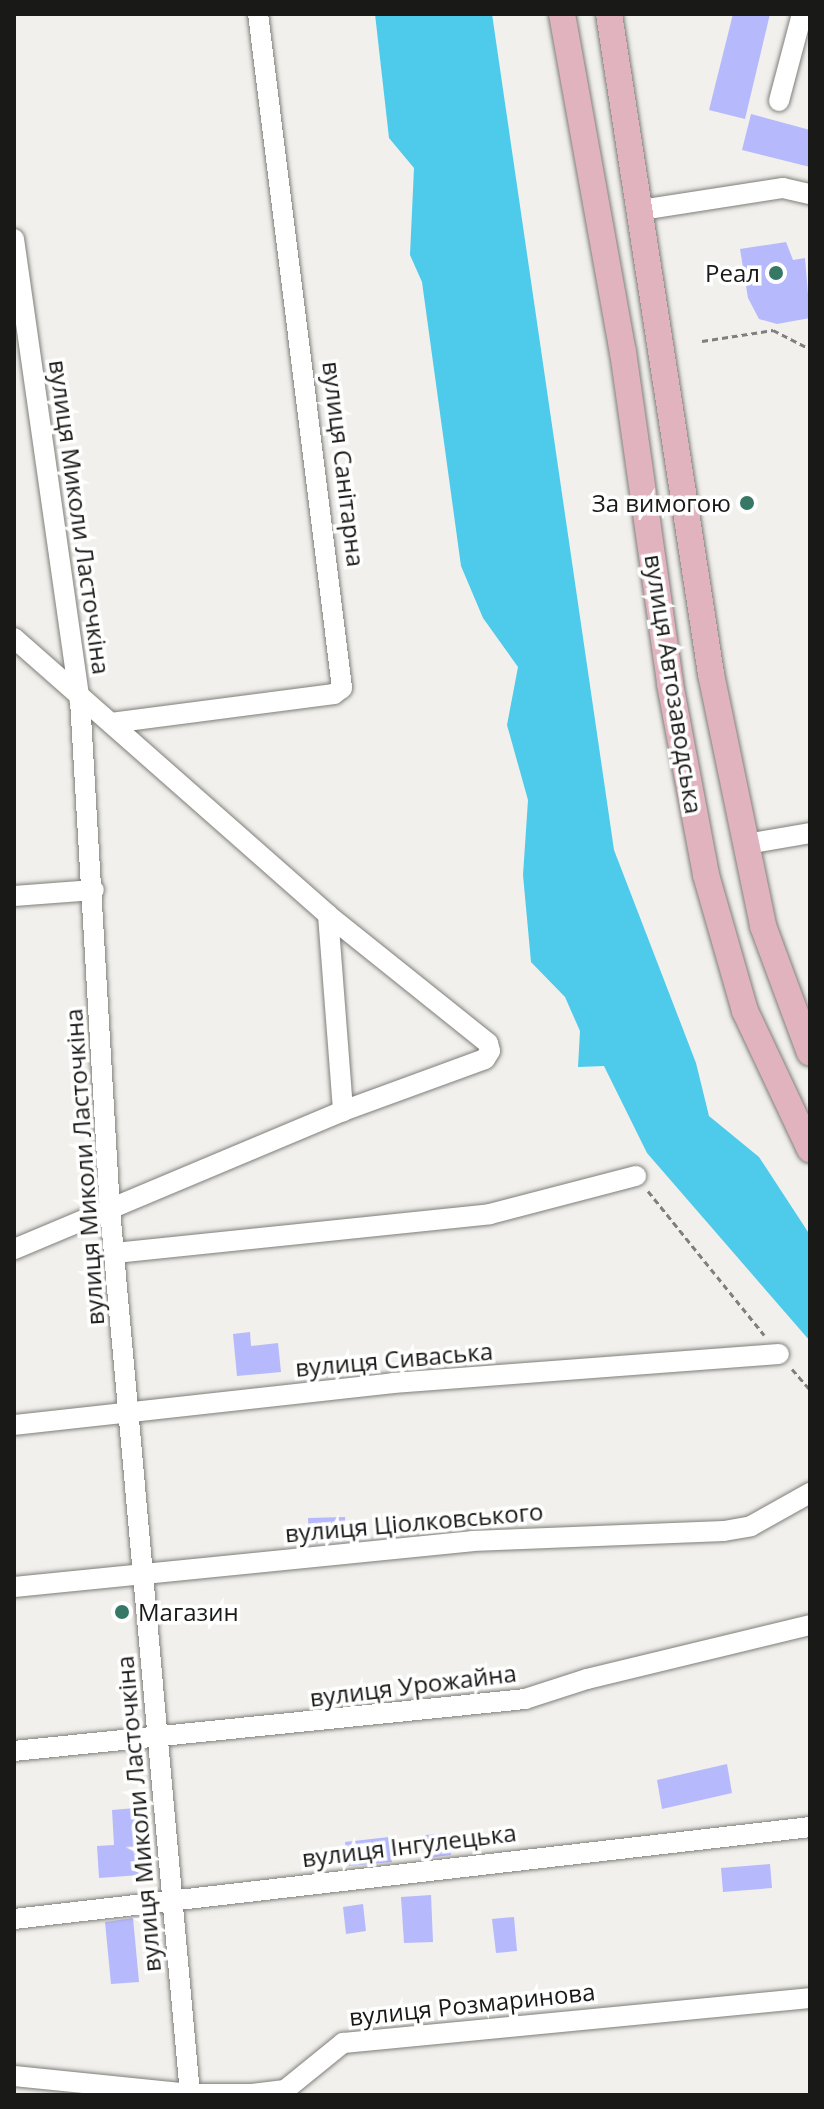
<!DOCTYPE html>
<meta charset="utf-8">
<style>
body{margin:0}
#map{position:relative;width:824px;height:2109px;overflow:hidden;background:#f1f0ec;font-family:"Open Sans",sans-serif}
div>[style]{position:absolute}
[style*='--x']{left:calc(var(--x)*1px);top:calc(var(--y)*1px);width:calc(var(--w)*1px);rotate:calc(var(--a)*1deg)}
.water>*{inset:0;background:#4ecaeb}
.building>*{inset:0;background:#b6b9fc}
.path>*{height:3px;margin-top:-1.5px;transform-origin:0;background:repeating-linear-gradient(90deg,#807f7d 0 6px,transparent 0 10px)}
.roads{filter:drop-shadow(0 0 2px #7f7e7a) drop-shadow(0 0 2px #7f7e7a)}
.minor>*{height:20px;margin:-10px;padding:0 10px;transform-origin:10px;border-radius:10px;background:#fff}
.major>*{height:26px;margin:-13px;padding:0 13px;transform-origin:13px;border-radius:13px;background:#e1b3bf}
.dots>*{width:22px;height:22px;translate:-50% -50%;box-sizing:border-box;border:4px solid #fff;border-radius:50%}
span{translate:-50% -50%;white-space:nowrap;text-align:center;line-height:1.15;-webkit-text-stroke:7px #fff;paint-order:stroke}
.poi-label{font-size:24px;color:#191918}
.right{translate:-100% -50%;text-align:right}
.left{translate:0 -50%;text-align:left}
.street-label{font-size:24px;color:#191918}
.frame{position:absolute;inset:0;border:16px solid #191918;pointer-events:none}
</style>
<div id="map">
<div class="water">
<i style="clip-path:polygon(375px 14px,492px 14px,614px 850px,696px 1063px,709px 1116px,759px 1157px,810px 1235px,810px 1341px,647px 1153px,604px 1066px,578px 1067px,580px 1031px,565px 997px,531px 962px,523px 875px,528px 800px,507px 725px,518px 667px,483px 618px,461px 566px,422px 282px,410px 255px,414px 168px,389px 138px)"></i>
</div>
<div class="building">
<i style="clip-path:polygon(733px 14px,770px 14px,745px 119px,709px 110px)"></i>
<i style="clip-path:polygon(751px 114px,810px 130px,810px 167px,742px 150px)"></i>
<i style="clip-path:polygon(786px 242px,793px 260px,805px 258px,810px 318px,777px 324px,759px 319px,748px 298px,740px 249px)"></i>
<i style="clip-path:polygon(250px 1332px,251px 1346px,278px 1343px,281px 1372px,237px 1376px,233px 1334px)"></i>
<i style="clip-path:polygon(345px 1517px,346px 1541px,309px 1543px,308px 1518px)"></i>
<i style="clip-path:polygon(727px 1764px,732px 1793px,662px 1809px,657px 1780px)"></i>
<i style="clip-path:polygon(135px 1808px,140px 1875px,99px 1878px,97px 1846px,114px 1845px,112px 1810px)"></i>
<i style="clip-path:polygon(449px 1833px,451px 1855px,427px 1858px,425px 1835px)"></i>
<i style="clip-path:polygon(389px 1837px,392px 1862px,348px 1866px,345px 1842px)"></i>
<i style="clip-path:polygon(770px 1864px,772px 1888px,723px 1892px,721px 1868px)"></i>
<i style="clip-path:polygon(431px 1895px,433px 1942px,404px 1943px,401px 1897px)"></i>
<i style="clip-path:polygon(363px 1904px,366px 1931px,346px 1934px,343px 1907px)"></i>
<i style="clip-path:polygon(514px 1917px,517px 1951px,496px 1953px,492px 1919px)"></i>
<i style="clip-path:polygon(133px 1918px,139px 1982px,111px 1984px,105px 1922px)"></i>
</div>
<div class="path">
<i style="--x:702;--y:341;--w:72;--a:-8.8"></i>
<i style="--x:773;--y:330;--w:42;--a:27.2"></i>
<i style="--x:648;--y:1191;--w:185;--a:51.1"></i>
<i style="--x:792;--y:1369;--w:28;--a:49"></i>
</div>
<div class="roads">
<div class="minor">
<i style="--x:779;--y:101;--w:90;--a:-75.2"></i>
<i style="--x:641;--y:210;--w:144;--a:-8.8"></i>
<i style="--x:783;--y:188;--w:28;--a:13"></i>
<i style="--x:14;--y:239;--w:466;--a:81.9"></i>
<i style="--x:80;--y:700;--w:511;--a:86.63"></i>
<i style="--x:110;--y:1210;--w:889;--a:84.83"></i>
<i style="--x:14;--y:638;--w:419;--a:41.4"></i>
<i style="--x:328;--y:915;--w:205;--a:38.7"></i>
<i style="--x:488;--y:1043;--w:8;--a:76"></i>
<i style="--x:490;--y:1051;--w:9;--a:122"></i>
<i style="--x:485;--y:1059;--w:151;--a:159.9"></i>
<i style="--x:343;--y:1111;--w:357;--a:157.2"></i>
<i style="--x:111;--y:723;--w:225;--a:-7.4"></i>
<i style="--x:334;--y:694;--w:10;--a:-37"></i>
<i style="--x:342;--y:688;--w:679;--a:-97.1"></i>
<i style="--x:747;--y:844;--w:64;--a:-9.9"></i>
<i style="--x:14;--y:896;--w:80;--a:-4.3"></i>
<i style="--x:328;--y:915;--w:197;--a:85.6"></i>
<i style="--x:115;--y:1253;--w:377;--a:-5.9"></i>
<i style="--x:490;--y:1214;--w:151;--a:-14.6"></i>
<i style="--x:14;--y:1425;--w:381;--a:-6.3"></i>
<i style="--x:393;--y:1383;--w:387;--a:-4.3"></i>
<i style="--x:14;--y:1587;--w:460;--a:-5.7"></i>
<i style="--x:472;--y:1541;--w:252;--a:-2.3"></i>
<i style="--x:724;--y:1531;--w:27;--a:-10"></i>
<i style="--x:751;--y:1526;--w:68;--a:-29.2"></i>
<i style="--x:14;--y:1751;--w:514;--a:-5.81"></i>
<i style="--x:525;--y:1699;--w:65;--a:-17.9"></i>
<i style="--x:587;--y:1679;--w:229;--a:-13.6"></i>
<i style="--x:14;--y:1919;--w:801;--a:-6.59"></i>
<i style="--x:14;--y:2076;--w:177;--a:5.8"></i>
<i style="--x:190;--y:2094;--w:62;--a:0"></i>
<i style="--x:252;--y:2094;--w:33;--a:-7"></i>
<i style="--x:285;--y:2090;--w:75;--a:-39"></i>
<i style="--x:343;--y:2043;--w:469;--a:-5.5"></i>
</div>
<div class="major">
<i style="--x:562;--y:14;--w:343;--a:79.8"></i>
<i style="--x:623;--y:352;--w:335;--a:81.9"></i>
<i style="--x:670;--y:684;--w:194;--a:79.3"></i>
<i style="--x:706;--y:875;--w:141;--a:74"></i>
<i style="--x:745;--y:1011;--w:153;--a:64.8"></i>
<i style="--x:609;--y:14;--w:668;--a:81.21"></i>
<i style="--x:711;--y:674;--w:257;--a:78.3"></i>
<i style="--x:763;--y:926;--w:135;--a:69.7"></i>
</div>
</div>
<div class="dots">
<i style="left:776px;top:273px;background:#367766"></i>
<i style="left:747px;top:503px;background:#367766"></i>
<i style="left:122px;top:1612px;background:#367766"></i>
</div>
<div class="poi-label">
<span class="right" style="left:760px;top:273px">Реал</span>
<span class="right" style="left:731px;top:503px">За вимогою</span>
<span class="left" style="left:138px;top:1612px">Магазин</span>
</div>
<div class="street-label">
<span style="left:344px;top:464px;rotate:83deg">вулиця Санітарна</span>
<span style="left:80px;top:517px;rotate:82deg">вулиця Миколи Ласточкіна</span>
<span style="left:674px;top:684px;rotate:81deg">вулиця Автозаводська</span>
<span style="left:84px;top:1167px;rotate:-94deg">вулиця Миколи Ласточкіна</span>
<span style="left:394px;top:1359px;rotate:-5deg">вулиця Сиваська</span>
<span style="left:414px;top:1522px;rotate:-5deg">вулиця Ціолковського</span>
<span style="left:413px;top:1685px;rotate:-7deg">вулиця Урожайна</span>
<span style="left:138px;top:1814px;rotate:-95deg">вулиця Миколи Ласточкіна</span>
<span style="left:409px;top:1845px;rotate:-7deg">вулиця Інгулецька</span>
<span style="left:472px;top:2004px;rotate:-6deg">вулиця Розмаринова</span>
</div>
<div class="frame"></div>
</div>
